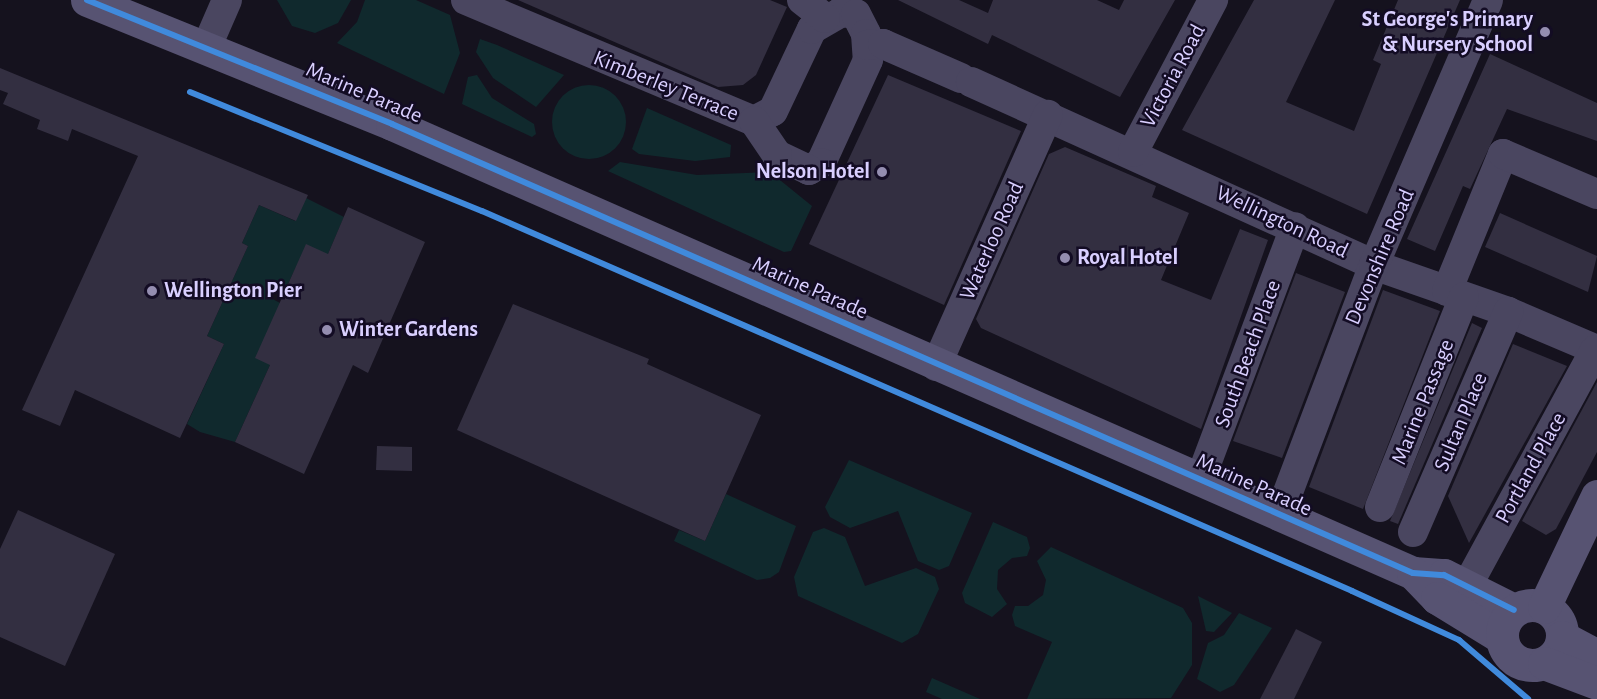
<!DOCTYPE html>
<style>
body{margin:0}
#map{position:relative;width:1597px;height:699px;overflow:hidden;background:#15121e;font-family:"Alegreya Sans",sans-serif}
div>[style]{position:absolute}
[style*='--x']{left:calc(var(--x)*1px);top:calc(var(--y)*1px);width:calc(var(--w)*1px);rotate:calc(var(--a)*1deg)}
.green>*{inset:0;background:#10292d}
.round{border-radius:50%}
.building>*{inset:0;background:#332f41}
.street>*{height:30px;margin:-15px;padding:0 15px;transform-origin:15px;border-radius:15px;background:#4a4660}
.secondary>*{height:33px;margin:-16.5px;padding:0 16.5px;transform-origin:16.5px;border-radius:16.5px;background:#575372}
.secondary>.ring{margin:-16.5px;padding:0;box-sizing:content-box;background:none;border:33px solid #575372;border-radius:50%}
.cycleway>*{height:6px;margin:-3px;padding:0 3px;transform-origin:3px;border-radius:3px;background:#408adc}
.dots>*{width:16px;height:16px;translate:-50% -50%;box-sizing:border-box;border:3px solid #130c24;border-radius:50%}
span{translate:-50% -50%;white-space:nowrap;text-align:center;line-height:1.15;-webkit-text-stroke:5px #130c24;paint-order:stroke}
.poi-label{font-size:22px;color:#d9cfff;font-weight:700}
.right{translate:-100% -50%;text-align:right}
.left{translate:0 -50%;text-align:left}
.street-label{font-size:22px;color:#d9cfff}
</style>
<div id="map">
<div class="green">
<i style="clip-path:polygon(277px 0,351px 0,338px 23px,315px 33px,292px 26px)"></i>
<i style="clip-path:polygon(365px 0,416px 0,450px 15px,460px 53px,444px 94px,337px 43px,357px 22px)"></i>
<i style="clip-path:polygon(480px 39px,497px 45px,564px 75px,536px 107px,493px 78px,476px 52px)"></i>
<i style="clip-path:polygon(477px 75px,492px 98px,534px 124px,536px 134px,532px 137px,462px 104px,468px 77px)"></i>
<i class="round" style="left:552px;top:85px;width:74px;height:74px"></i>
<i style="clip-path:polygon(647px 108px,731px 145px,730px 157px,695px 161px,639px 154px,632px 149px)"></i>
<i style="clip-path:polygon(620px 162px,697px 175px,770px 172px,812px 206px,791px 251px,784px 252px,608px 171px)"></i>
<i style="clip-path:polygon(306px 198px,344px 217px,328px 254px,300px 259px,286px 288px,273px 282px,267px 296px,280px 303px,270px 365px,235px 442px,200px 432px,187px 424px,224px 344px,207px 336px,248px 246px,242px 243px,259px 205px,295px 221px)"></i>
<i style="clip-path:polygon(849px 460px,972px 513px,949px 566px,939px 570px,918px 561px,898px 511px,850px 528px,830px 517px,825px 507px)"></i>
<i style="clip-path:polygon(726px 494px,796px 526px,779px 572px,770px 578px,757px 580px,674px 541px,679px 530px,705px 541px)"></i>
<i style="clip-path:polygon(993px 522px,1027px 537px,1030px 548px,1027px 556px,1012px 558px,998px 570px,997px 589px,1007px 604px,992px 617px,965px 603px,962px 593px)"></i>
<i style="clip-path:polygon(824px 528px,845px 537px,865px 586px,916px 568px,935px 577px,939px 589px,918px 634px,902px 643px,798px 596px,794px 577px,813px 532px)"></i>
<i style="clip-path:polygon(1051px 547px,1183px 608px,1192px 623px,1192px 665px,1171px 698px,1027px 699px,1052px 642px,1015px 626px,1012px 615px,1015px 606px,1028px 606px,1043px 595px,1046px 580px,1037px 561px)"></i>
<i style="clip-path:polygon(1198px 596px,1232px 613px,1214px 632px,1206px 631px)"></i>
<i style="clip-path:polygon(1239px 613px,1272px 628px,1234px 685px,1220px 692px,1197px 679px,1208px 643px,1224px 635px)"></i>
<i style="clip-path:polygon(932px 678px,980px 699px,942px 699px,926px 692px)"></i>
</div>
<div class="building">
<i style="clip-path:polygon(518px 0,770px 0,787px 7px,756px 75px,743px 85px,718px 87px)"></i>
<i style="clip-path:polygon(898px 0,959px 0,988px 13px,993px 0,1097px 0,1119px 10px,1124px 0,1175px 0,1120px 97px,992px 35px,988px 44px)"></i>
<i style="clip-path:polygon(1254px 0,1335px 0,1286px 102px,1354px 131px,1381px 64px,1373px 60px,1398px 0,1460px 0,1367px 214px,1182px 130px)"></i>
<i style="clip-path:polygon(1490px 54px,1597px 103px,1597px 141px,1507px 109px,1470px 189px,1463px 186px,1435px 251px,1407px 239px)"></i>
<i style="clip-path:polygon(0 68px,308px 195px,296px 221px,259px 205px,242px 243px,248px 246px,207px 336px,224px 344px,180px 438px,75px 390px,60px 426px,22px 410px,138px 156px,72px 129px,68px 141px,37px 129px,40px 120px,3px 104px,8px 93px,0 90px)"></i>
<i style="clip-path:polygon(888px 75px,1021px 131px,944px 305px,809px 244px)"></i>
<i style="clip-path:polygon(1065px 147px,1156px 186px,1152px 197px,1189px 213px,1161px 280px,1211px 300px,1240px 229px,1268px 240px,1201px 429px,981px 328px,976px 319px,1049px 154px)"></i>
<i style="clip-path:polygon(348px 207px,425px 242px,368px 373px,353px 365px,304px 474px,235px 442px,270px 365px,255px 358px,306px 244px,328px 254px)"></i>
<i style="clip-path:polygon(1500px 213px,1597px 256px,1588px 292px,1485px 247px)"></i>
<i style="clip-path:polygon(1296px 273px,1345px 292px,1282px 458px,1233px 441px)"></i>
<i style="clip-path:polygon(1383px 290px,1440px 311px,1363px 509px,1309px 487px)"></i>
<i style="clip-path:polygon(513px 304px,649px 359px,647px 364px,761px 415px,705px 541px,457px 430px)"></i>
<i style="clip-path:polygon(1472px 323px,1482px 328px,1398px 524px,1390px 521px)"></i>
<i style="clip-path:polygon(1513px 344px,1567px 366px,1469px 543px,1448px 496px)"></i>
<i style="clip-path:polygon(1597px 382px,1597px 452px,1556px 529px,1546px 535px,1522px 521px)"></i>
<i style="clip-path:polygon(377px 446px,412px 447px,412px 471px,376px 470px)"></i>
<i style="clip-path:polygon(18px 510px,115px 554px,65px 666px,0 637px,0 549px)"></i>
<i style="clip-path:polygon(1296px 629px,1322px 642px,1294px 699px,1260px 699px)"></i>
</div>
<div class="street">
<i style="--x:466;--y:0;--w:312;--a:22.8"></i>
<i style="--x:754;--y:121;--w:21;--a:-28"></i>
<i style="--x:773;--y:111;--w:91;--a:-64.6"></i>
<i style="--x:812;--y:29;--w:34;--a:-30"></i>
<i style="--x:841;--y:12;--w:15;--a:8"></i>
<i style="--x:856;--y:14;--w:22;--a:63"></i>
<i style="--x:866;--y:34;--w:26;--a:86"></i>
<i style="--x:868;--y:60;--w:113;--a:114.5"></i>
<i style="--x:821;--y:163;--w:14;--a:150"></i>
<i style="--x:809;--y:170;--w:35;--a:-155"></i>
<i style="--x:777;--y:155;--w:41;--a:-124.1"></i>
<i style="--x:802;--y:0;--w:29;--a:38"></i>
<i style="--x:867;--y:45;--w:16;--a:-4"></i>
<i style="--x:883;--y:44;--w:85;--a:23.6"></i>
<i style="--x:207;--y:46;--w:50;--a:-66.5"></i>
<i style="--x:971;--y:82;--w:443;--a:24.4"></i>
<i style="--x:1374;--y:265;--w:142;--a:19.3"></i>
<i style="--x:1508;--y:312;--w:97;--a:23.1"></i>
<i style="--x:1133;--y:152;--w:172;--a:-62.2"></i>
<i style="--x:1447;--y:291;--w:148;--a:-67.8"></i>
<i style="--x:1503;--y:154;--w:102;--a:23.1"></i>
<i style="--x:936;--y:366;--w:275;--a:-66"></i>
<i style="--x:1200;--y:480;--w:270;--a:-69.4"></i>
<i style="--x:1380;--y:507;--w:226;--a:-68.2"></i>
<i style="--x:1279;--y:516;--w:268;--a:-69.3"></i>
<i style="--x:1374;--y:265;--w:288;--a:-66.7"></i>
<i style="--x:1413;--y:532;--w:240;--a:-66.6"></i>
<i style="--x:1467;--y:586;--w:268;--a:-61.5"></i>
</div>
<div class="secondary">
<i style="--x:87;--y:0;--w:329;--a:22.1"></i>
<i style="--x:392;--y:124;--w:1115;--a:23.74"></i>
<i style="--x:1413;--y:573;--w:31;--a:4"></i>
<i style="--x:1444;--y:575;--w:78;--a:26.6"></i>
<i style="--x:1413;--y:573;--w:35;--a:46"></i>
<i style="--x:1437;--y:598;--w:75;--a:31.4"></i>
<i class="ring" style="left:1502px;top:605px;width:27px;height:27px"></i>
<i style="--x:1544;--y:607;--w:123;--a:-64.5"></i>
<i style="--x:1562;--y:637;--w:40;--a:28"></i>
<i style="--x:1544;--y:663;--w:57;--a:20.7"></i>
</div>
<div class="cycleway">
<i style="--x:87;--y:0;--w:329;--a:22.1"></i>
<i style="--x:392;--y:124;--w:1115;--a:23.74"></i>
<i style="--x:1413;--y:573;--w:31;--a:4"></i>
<i style="--x:1444;--y:575;--w:78;--a:26.6"></i>
<i style="--x:190;--y:92;--w:315;--a:22.2"></i>
<i style="--x:482;--y:211;--w:949;--a:23.59"></i>
<i style="--x:1352;--y:591;--w:118;--a:24.6"></i>
<i style="--x:1459;--y:640;--w:91;--a:40.5"></i>
</div>
<div class="dots">
<i style="left:1545px;top:32px;background:#948db0"></i>
<i style="left:882px;top:172px;background:#948db0"></i>
<i style="left:1065px;top:258px;background:#948db0"></i>
<i style="left:152px;top:291px;background:#948db0"></i>
<i style="left:327px;top:330px;background:#948db0"></i>
</div>
<div class="poi-label">
<span class="right" style="left:1533px;top:32px">St George's Primary<br>&amp; Nursery School</span>
<span class="right" style="left:870px;top:172px">Nelson Hotel</span>
<span class="left" style="left:1077px;top:258px">Royal Hotel</span>
<span class="left" style="left:164px;top:291px">Wellington Pier</span>
<span class="left" style="left:339px;top:330px">Winter Gardens</span>
</div>
<div class="street-label">
<span style="left:1173px;top:76px;rotate:-62deg">Victoria Road</span>
<span style="left:666px;top:86px;rotate:22deg">Kimberley Terrace</span>
<span style="left:364px;top:93px;rotate:23deg">Marine Parade</span>
<span style="left:1282px;top:222px;rotate:25deg">Wellington Road</span>
<span style="left:992px;top:241px;rotate:-66deg">Waterloo Road</span>
<span style="left:1380px;top:257px;rotate:-67deg">Devonshire Road</span>
<span style="left:810px;top:288px;rotate:24deg">Marine Parade</span>
<span style="left:1248px;top:354px;rotate:-70deg">South Beach Place</span>
<span style="left:1423px;top:402px;rotate:-68deg">Marine Passage</span>
<span style="left:1461px;top:422px;rotate:-67deg">Sultan Place</span>
<span style="left:1531px;top:468px;rotate:-61deg">Portland Place</span>
<span style="left:1254px;top:485px;rotate:24deg">Marine Parade</span>
</div>
</div>
